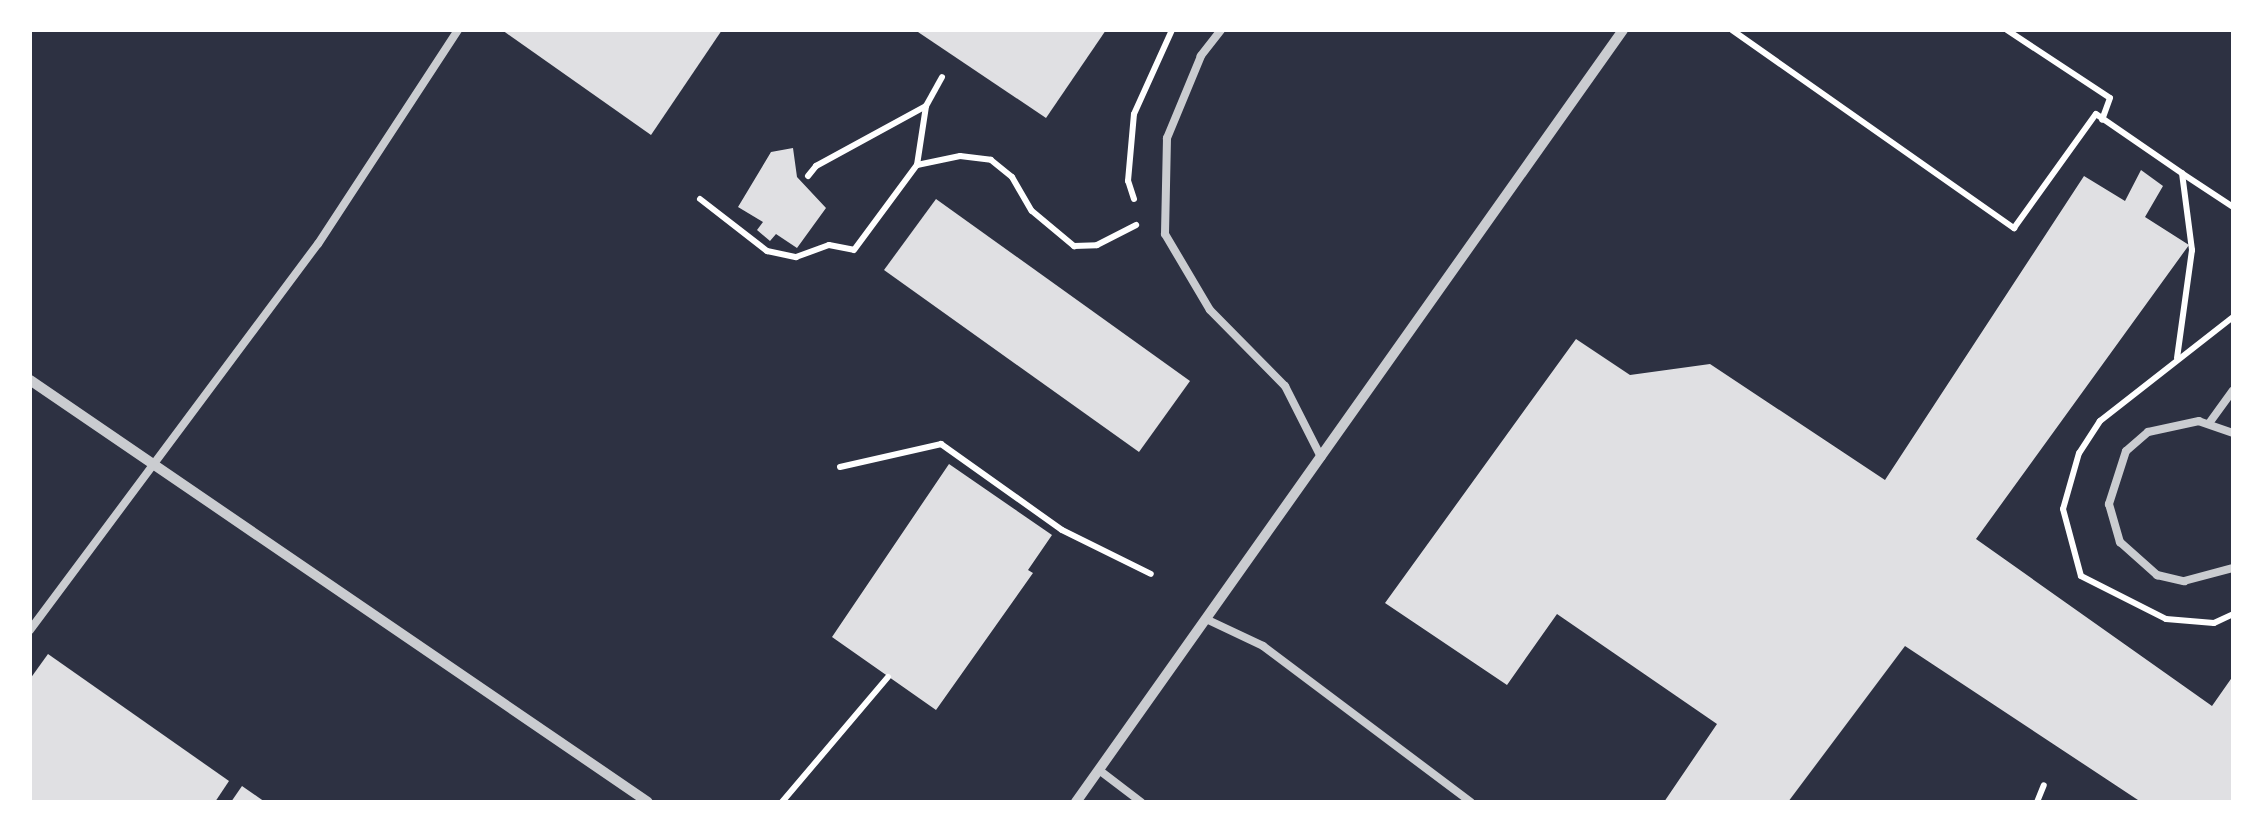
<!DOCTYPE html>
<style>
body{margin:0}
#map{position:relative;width:2263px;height:832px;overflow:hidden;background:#2d3142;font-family:Roboto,sans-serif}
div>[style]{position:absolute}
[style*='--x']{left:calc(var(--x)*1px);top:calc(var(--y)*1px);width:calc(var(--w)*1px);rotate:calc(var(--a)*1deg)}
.building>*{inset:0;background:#e0e0e3}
.path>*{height:6px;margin:-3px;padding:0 3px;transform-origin:3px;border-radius:3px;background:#fff}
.service>*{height:8px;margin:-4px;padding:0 4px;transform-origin:4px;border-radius:4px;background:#caccd0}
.minor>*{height:10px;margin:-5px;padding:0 5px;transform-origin:5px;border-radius:5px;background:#caccd0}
span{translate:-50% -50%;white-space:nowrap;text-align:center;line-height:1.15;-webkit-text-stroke:10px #fff;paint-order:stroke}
.frame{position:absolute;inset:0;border:32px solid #fff;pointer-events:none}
</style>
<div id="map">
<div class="building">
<i style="clip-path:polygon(502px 30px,722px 30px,651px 135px)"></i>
<i style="clip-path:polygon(915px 30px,1106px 30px,1046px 118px)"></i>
<i style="clip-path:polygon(793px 148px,797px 177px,826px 208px,797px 248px,776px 234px,770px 241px,757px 230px,763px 222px,738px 207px,771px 152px)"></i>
<i style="clip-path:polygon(2141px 170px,2163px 186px,2145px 217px,2189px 245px,1976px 539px,2212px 706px,2233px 676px,2233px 802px,2141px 802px,1905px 646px,1788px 802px,1664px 802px,1717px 724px,1557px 614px,1507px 685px,1385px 603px,1576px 339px,1630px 375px,1710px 364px,1885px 480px,2084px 176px,2125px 201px)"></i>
<i style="clip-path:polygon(936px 199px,1190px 381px,1139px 452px,884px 270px)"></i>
<i style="clip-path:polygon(949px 464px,1052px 535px,1028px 570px,1033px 573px,936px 710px,832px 637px)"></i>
<i style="clip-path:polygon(48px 654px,229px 781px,215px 802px,30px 802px,30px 679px)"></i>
<i style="clip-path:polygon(242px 786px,265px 802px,231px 802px)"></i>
</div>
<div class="path">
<i style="--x:1732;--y:30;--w:345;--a:35.1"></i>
<i style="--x:2014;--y:228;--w:140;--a:-54.3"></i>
<i style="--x:2096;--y:114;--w:104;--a:34.5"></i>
<i style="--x:2182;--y:173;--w:78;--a:82.6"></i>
<i style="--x:2192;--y:250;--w:109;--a:97.9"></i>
<i style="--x:2007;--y:30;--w:123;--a:33.4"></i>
<i style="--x:2110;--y:98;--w:23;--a:110"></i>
<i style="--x:917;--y:165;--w:60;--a:-81.3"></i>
<i style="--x:926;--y:106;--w:33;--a:-61"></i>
<i style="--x:2183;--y:174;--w:60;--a:33.4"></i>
<i style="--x:808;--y:176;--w:13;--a:-51"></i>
<i style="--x:816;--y:166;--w:125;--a:-28.6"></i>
<i style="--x:700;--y:199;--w:85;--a:37.8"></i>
<i style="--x:767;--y:251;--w:30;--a:12"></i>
<i style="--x:796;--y:257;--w:35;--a:-20"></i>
<i style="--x:829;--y:245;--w:25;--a:11"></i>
<i style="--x:854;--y:250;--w:106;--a:-53.5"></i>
<i style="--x:917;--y:165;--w:44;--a:-11.8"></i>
<i style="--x:960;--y:156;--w:31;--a:7"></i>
<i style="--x:991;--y:160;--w:27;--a:39"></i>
<i style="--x:1012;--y:177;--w:39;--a:60"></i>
<i style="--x:1032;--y:211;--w:55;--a:39.8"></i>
<i style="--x:1074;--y:246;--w:23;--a:-2"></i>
<i style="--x:1097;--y:245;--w:44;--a:-27.1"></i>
<i style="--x:1134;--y:199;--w:19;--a:-108"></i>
<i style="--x:1128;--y:181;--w:67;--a:-84.9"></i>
<i style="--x:1134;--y:114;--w:92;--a:-65.7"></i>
<i style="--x:2233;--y:317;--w:169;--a:142"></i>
<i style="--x:2100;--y:421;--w:38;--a:123"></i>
<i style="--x:2079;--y:453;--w:58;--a:105.9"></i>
<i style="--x:2063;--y:509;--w:69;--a:75"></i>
<i style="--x:2081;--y:576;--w:95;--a:26.8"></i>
<i style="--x:2166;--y:619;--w:48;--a:4.8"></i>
<i style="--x:2214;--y:623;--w:21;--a:-25"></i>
<i style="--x:840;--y:467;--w:104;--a:-12.8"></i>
<i style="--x:941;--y:444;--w:148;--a:35.4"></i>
<i style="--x:1062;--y:530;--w:99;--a:26.3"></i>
<i style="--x:782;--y:802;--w:164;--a:-49.7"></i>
<i style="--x:2037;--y:802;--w:18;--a:-68"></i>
</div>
<div class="service">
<i style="--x:1221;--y:30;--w:33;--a:128"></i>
<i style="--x:1201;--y:56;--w:89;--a:112.5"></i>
<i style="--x:1167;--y:138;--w:96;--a:91.2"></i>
<i style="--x:1165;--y:234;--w:88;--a:59.4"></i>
<i style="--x:1210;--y:310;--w:107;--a:45.4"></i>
<i style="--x:1285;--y:386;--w:80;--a:63.1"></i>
<i style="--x:2210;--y:422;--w:39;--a:-54"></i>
<i style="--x:2233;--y:433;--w:36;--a:-161"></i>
<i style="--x:2199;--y:421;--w:52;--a:167.8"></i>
<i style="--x:2148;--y:432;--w:29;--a:139"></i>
<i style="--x:2126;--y:451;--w:56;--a:107.8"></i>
<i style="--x:2109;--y:504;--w:40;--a:74"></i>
<i style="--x:2120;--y:542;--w:50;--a:41.7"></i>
<i style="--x:2157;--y:575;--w:28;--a:13"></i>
<i style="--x:2184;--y:581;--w:51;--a:-14.9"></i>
<i style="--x:1206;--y:619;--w:63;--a:25.3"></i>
<i style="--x:1263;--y:646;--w:260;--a:36.9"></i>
<i style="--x:30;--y:630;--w:482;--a:-53.3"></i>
<i style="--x:318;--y:244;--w:256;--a:-56.8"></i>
<i style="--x:1099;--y:770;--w:53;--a:37.3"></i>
</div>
<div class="minor">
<i style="--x:30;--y:380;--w:748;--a:34.33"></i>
<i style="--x:1076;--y:802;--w:946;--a:-54.68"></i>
</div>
<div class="frame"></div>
</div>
